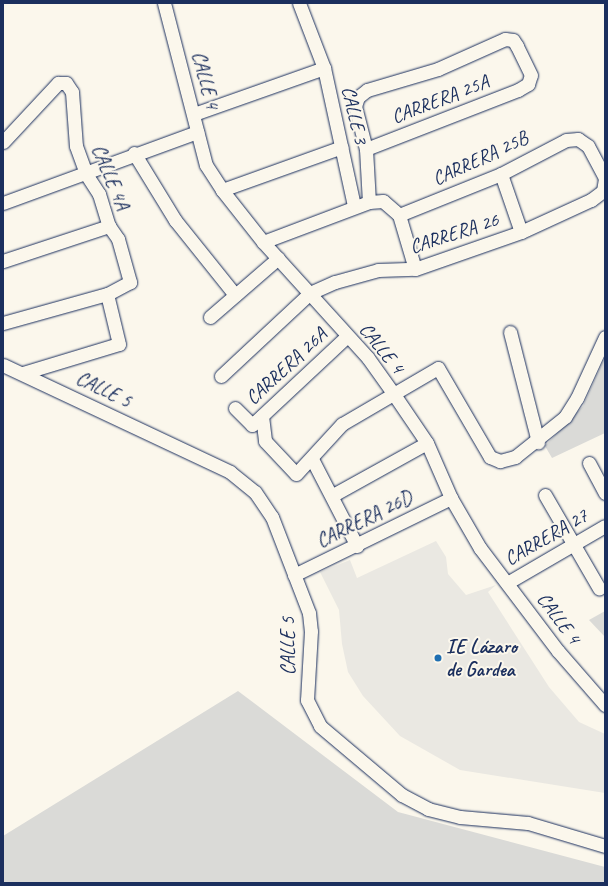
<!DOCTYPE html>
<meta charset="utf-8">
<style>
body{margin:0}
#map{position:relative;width:608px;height:886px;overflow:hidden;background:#fbf7ec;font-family:Caveat,sans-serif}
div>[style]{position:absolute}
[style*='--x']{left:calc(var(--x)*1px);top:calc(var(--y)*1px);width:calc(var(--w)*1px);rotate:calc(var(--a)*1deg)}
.built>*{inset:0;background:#eae8e2}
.green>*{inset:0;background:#dadad7}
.roads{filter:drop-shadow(0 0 1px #1b2f5e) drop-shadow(0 0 1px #1b2f5e)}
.street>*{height:13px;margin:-6.5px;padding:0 6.5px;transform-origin:6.5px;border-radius:6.5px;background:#fbf7ec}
.dots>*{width:11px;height:11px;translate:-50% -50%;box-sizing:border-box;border:2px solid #fbf7ec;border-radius:50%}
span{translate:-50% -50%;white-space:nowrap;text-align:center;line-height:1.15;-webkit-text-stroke:4px #fbf7ec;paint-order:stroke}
.street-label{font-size:20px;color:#1b2f5e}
.poi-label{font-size:20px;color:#1b2f5e;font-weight:700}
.left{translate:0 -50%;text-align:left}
.frame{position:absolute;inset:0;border:4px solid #1b2f5e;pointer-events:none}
</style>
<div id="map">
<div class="built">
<i style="clip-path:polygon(436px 541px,446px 557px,448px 574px,466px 595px,496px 585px,488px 592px,549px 687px,579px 722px,605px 734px,605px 793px,460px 770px,400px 736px,363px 696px,348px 672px,342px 644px,339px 610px,320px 572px,350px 560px,357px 578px)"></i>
</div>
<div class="green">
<i style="clip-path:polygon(605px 357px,605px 433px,552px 458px,545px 446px,583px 406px)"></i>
<i style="clip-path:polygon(605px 611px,605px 637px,589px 620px)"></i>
<i style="clip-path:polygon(238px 691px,398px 812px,605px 867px,605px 883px,3px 883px,3px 836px)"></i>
</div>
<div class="roads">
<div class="street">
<i style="--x:164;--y:3;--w:167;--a:75.5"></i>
<i style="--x:206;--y:165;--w:30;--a:57"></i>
<i style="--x:222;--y:190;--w:66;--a:51.7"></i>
<i style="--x:263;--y:242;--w:156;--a:47.8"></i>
<i style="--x:368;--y:358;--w:43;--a:54.5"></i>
<i style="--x:393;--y:393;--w:60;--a:55.8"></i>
<i style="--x:427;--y:443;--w:60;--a:66.4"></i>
<i style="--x:451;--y:498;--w:58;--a:59.9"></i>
<i style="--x:480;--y:548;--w:129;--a:52.9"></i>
<i style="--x:558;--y:651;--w:72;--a:49"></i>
<i style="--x:299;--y:3;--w:70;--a:69"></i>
<i style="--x:324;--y:68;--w:141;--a:77.7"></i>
<i style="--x:194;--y:114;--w:138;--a:-19.5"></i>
<i style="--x:3;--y:142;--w:81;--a:-47"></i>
<i style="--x:58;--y:83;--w:8;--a:0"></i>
<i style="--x:66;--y:83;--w:11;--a:56"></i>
<i style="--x:72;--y:92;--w:54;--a:85.8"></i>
<i style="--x:76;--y:146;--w:30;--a:70"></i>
<i style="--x:86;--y:174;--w:24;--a:57"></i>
<i style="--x:99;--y:194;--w:34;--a:73"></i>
<i style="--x:109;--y:226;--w:16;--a:55"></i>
<i style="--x:118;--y:239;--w:45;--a:74.4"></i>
<i style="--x:130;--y:282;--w:26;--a:152"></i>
<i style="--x:107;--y:294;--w:108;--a:164.4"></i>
<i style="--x:366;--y:149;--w:163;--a:-21.2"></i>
<i style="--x:518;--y:90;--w:12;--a:-31"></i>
<i style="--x:528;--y:84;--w:9;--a:-72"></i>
<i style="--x:531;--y:75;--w:32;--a:-116"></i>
<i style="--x:517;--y:46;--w:7;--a:-124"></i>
<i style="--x:513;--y:40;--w:8;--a:-173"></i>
<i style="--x:505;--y:39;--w:73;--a:155.9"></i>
<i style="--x:438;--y:69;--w:74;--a:163.5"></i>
<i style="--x:367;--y:90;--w:11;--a:142"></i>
<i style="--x:358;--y:97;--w:9;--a:108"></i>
<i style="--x:355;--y:106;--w:44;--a:75.7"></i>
<i style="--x:366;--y:149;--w:53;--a:86.8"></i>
<i style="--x:134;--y:153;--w:79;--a:58.5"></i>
<i style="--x:175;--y:220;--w:96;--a:51.3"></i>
<i style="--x:501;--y:174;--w:61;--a:71"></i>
<i style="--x:222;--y:190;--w:127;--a:-19.7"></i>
<i style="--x:3;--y:203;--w:207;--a:-20.1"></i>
<i style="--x:399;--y:215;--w:110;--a:-21.9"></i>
<i style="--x:501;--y:174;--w:73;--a:-27.6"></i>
<i style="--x:566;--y:140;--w:12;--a:-5"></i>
<i style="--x:578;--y:139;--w:12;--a:35"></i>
<i style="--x:588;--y:146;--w:36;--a:62"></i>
<i style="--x:399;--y:215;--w:56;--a:73.5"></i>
<i style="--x:263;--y:242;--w:113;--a:-20.7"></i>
<i style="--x:369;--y:202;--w:14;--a:-4"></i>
<i style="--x:383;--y:201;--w:21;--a:41"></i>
<i style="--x:3;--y:261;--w:112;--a:-18.3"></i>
<i style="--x:210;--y:317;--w:90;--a:-40.9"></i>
<i style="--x:510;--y:332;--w:114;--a:75.7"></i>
<i style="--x:3;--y:365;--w:251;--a:25.2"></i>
<i style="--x:230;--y:472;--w:32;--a:39"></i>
<i style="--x:255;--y:492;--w:30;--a:56"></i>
<i style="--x:272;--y:517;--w:103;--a:68.9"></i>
<i style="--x:309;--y:613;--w:18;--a:84"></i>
<i style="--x:311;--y:631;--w:69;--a:93.3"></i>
<i style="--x:307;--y:700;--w:29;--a:63"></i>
<i style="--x:320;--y:726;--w:107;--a:40.1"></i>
<i style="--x:402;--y:795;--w:30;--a:28"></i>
<i style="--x:428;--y:809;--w:33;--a:14"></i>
<i style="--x:460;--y:817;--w:68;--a:5"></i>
<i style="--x:528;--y:823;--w:80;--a:16.6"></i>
<i style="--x:23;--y:373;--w:100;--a:-16.8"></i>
<i style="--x:119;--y:344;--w:51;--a:-103.5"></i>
<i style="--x:221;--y:376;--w:122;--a:-43"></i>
<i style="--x:310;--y:293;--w:27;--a:-24"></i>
<i style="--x:335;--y:282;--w:45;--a:-15.6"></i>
<i style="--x:378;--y:270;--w:37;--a:-2"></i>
<i style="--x:415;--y:269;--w:112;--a:-19.2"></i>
<i style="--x:521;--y:232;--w:77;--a:-24.6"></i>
<i style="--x:591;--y:200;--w:15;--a:-37"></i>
<i style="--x:603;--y:191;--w:12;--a:-81"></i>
<i style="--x:235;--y:408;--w:24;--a:45"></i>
<i style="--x:252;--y:425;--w:130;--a:-43.1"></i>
<i style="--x:262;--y:416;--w:25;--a:83"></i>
<i style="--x:265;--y:441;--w:45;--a:46.8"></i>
<i style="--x:296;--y:474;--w:68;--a:-47.4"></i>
<i style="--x:342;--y:424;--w:111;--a:-30.3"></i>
<i style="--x:438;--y:368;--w:103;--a:59.7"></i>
<i style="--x:490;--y:457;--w:11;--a:22"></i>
<i style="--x:500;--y:461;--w:16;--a:-15"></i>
<i style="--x:515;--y:457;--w:64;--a:-38.7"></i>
<i style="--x:565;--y:417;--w:22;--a:-58"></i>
<i style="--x:577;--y:398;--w:67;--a:-65.3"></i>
<i style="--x:312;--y:459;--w:98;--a:62.7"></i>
<i style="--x:589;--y:463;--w:34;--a:62"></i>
<i style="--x:333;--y:495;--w:107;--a:-29"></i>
<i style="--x:545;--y:495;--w:108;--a:59.9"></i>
<i style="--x:294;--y:575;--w:175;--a:-26.1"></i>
<i style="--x:507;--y:583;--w:113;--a:-30.2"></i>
</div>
</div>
<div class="dots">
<i style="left:438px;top:658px;background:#1f6fb2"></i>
</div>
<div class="street-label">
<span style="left:206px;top:80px;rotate:76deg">CALLE 4</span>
<span style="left:440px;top:99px;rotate:-21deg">CARRERA 25A</span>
<span style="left:355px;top:115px;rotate:77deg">CALLE 3</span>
<span style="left:480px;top:158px;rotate:-25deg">CARRERA 25B</span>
<span style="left:111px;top:177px;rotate:68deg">CALLE 4A</span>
<span style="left:454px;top:233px;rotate:-18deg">CARRERA 26</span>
<span style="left:382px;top:348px;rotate:51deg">CALLE 4</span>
<span style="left:286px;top:366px;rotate:-43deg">CARRERA 26A</span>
<span style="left:104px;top:389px;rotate:26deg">CALLE 5</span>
<span style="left:364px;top:519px;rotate:-26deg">CARRERA 26D</span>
<span style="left:546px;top:537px;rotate:-30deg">CARRERA 27</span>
<span style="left:559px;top:618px;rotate:53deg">CALLE 4</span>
<span style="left:287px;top:646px;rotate:-90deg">CALLE 5</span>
</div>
<div class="poi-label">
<span class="left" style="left:446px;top:658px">IE Lázaro<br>de Gardea</span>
</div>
<div class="frame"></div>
</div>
